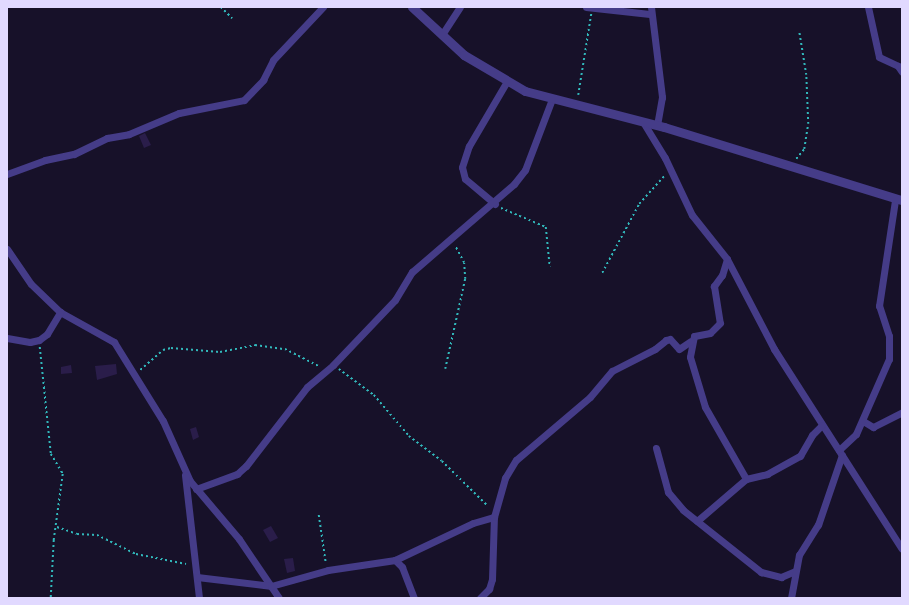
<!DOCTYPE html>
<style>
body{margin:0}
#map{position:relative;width:909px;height:605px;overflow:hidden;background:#171129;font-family:Ubuntu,sans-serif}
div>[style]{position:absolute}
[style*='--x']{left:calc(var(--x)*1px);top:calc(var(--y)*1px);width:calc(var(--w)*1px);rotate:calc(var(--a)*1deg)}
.building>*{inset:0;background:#2a1d4a}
.path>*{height:1.5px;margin-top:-0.75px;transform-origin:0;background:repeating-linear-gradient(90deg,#31b8bb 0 2px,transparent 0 5px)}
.minor>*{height:7px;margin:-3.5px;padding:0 3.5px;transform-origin:3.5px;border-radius:3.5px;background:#453c88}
.tertiary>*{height:9px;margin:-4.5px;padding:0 4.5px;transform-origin:4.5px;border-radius:4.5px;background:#453c88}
span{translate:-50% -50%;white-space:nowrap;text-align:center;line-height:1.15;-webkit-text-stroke:3px #171129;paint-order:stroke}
.frame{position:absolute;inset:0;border:8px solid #e1d9ff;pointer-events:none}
</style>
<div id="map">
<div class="building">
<i style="clip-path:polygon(145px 133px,151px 145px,144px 148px,139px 136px)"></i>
<i style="clip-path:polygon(116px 364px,117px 374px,97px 380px,95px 366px)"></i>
<i style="clip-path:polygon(71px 365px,72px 373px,61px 374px,61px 367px)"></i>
<i style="clip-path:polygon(196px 427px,199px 437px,193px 440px,190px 429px)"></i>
<i style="clip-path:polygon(271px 526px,278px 538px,270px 542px,263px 530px)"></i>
<i style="clip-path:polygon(293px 558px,295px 571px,287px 573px,284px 559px)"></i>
</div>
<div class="path">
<i style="--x:221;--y:7;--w:16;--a:45"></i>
<i style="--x:578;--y:95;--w:82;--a:-80.9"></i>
<i style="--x:796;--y:159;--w:13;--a:-51"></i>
<i style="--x:804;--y:149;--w:25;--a:-81"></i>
<i style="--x:808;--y:124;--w:49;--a:-92.3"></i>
<i style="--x:806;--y:75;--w:44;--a:-99.2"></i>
<i style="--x:501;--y:208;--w:49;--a:22.9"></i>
<i style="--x:546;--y:227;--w:40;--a:84.3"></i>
<i style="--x:602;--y:273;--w:78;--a:-61.8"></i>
<i style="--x:639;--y:204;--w:38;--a:-48"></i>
<i style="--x:40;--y:347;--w:108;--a:84.1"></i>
<i style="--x:51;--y:454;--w:23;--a:59"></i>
<i style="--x:63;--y:474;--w:67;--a:97.8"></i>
<i style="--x:54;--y:540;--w:58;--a:93"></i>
<i style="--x:339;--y:369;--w:44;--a:36.6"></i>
<i style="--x:374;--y:395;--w:54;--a:49.5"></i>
<i style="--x:409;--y:436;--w:41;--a:37.1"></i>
<i style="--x:442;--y:461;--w:64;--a:44.4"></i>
<i style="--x:445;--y:369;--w:92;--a:-77.5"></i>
<i style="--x:465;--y:279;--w:16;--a:-94"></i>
<i style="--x:464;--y:263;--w:19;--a:-118"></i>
<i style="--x:140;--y:370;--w:30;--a:-41"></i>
<i style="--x:163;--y:350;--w:8;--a:-14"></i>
<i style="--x:171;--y:348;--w:49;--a:4.7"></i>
<i style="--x:220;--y:352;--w:36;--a:-11"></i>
<i style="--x:255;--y:345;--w:30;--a:8"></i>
<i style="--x:285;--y:349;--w:38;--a:27"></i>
<i style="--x:319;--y:515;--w:49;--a:81.7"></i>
<i style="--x:57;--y:527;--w:21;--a:19"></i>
<i style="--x:77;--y:534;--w:20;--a:3"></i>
<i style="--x:97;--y:535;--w:43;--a:26"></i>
<i style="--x:136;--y:554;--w:51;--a:11.3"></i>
</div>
<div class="minor">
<i style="--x:586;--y:7;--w:64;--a:6.2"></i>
<i style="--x:651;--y:7;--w:91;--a:83"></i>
<i style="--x:662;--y:97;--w:28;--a:100"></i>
<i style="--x:868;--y:7;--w:51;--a:77.6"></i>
<i style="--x:879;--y:57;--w:21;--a:25"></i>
<i style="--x:898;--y:66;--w:7;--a:56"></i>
<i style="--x:443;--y:33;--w:31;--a:-57"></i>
<i style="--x:643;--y:122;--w:42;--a:58.6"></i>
<i style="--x:665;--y:158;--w:63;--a:64.7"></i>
<i style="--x:692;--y:215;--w:56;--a:51.5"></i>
<i style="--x:727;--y:259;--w:102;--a:62.4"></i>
<i style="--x:774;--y:349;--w:237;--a:57.4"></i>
<i style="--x:7;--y:174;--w:40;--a:-20.2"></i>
<i style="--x:45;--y:160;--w:30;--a:-12"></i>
<i style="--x:74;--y:154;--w:37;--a:-26"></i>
<i style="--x:107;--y:138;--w:22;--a:-10"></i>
<i style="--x:129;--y:134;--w:54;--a:-22.8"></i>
<i style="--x:179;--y:113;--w:66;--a:-11.3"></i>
<i style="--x:244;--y:100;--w:28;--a:-46"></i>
<i style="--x:263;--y:80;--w:22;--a:-63"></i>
<i style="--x:273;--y:60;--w:73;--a:-46.7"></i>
<i style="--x:495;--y:204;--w:39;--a:-140"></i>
<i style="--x:465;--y:179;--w:12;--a:-104"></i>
<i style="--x:462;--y:167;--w:22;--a:-72"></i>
<i style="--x:469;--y:146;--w:73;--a:-59.6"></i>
<i style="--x:7;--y:249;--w:42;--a:55.6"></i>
<i style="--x:31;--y:284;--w:40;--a:44"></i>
<i style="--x:60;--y:312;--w:62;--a:29.1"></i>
<i style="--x:114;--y:342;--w:93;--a:58.2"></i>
<i style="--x:163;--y:421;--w:66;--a:65.8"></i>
<i style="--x:190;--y:481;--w:76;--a:49.8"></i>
<i style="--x:239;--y:539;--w:71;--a:55.9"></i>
<i style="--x:727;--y:259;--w:17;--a:107"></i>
<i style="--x:722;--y:275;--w:14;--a:126"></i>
<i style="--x:714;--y:286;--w:37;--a:81"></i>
<i style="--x:720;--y:323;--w:14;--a:135"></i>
<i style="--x:710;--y:333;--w:16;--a:169"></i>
<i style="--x:694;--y:336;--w:21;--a:101"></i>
<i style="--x:690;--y:357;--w:52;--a:73.3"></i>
<i style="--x:705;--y:407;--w:83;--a:60.3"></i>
<i style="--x:7;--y:338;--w:23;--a:10"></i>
<i style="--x:30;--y:342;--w:9;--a:-13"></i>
<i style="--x:39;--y:340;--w:10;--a:-37"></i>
<i style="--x:47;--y:334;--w:26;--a:-59"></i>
<i style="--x:863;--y:421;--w:12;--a:31"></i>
<i style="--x:873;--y:427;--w:33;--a:-27"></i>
<i style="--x:656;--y:448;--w:46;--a:74.7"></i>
<i style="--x:668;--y:492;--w:23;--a:50"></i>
<i style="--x:683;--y:510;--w:100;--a:38.5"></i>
<i style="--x:761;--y:572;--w:21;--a:14"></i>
<i style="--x:781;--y:577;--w:15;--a:-23"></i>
<i style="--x:839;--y:450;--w:23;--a:-43"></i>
<i style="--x:856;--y:434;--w:82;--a:-66.3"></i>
<i style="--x:889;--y:359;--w:23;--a:-90"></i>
<i style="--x:889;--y:336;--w:32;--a:-108"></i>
<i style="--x:879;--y:306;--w:107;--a:-81.4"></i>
<i style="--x:185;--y:475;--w:124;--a:83.5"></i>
<i style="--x:196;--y:489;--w:44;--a:-20.1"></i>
<i style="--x:237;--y:474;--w:12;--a:-42"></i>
<i style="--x:246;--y:466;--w:100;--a:-52.3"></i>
<i style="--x:307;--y:387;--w:34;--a:-40"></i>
<i style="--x:333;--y:365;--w:90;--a:-46.4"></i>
<i style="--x:395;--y:300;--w:33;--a:-59"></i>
<i style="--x:412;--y:272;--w:135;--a:-40.8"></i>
<i style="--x:514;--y:184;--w:18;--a:-52"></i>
<i style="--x:525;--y:170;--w:76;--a:-69.2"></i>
<i style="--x:697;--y:521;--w:65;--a:-40.6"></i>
<i style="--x:746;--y:479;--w:22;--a:-13"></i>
<i style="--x:767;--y:474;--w:38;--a:-29"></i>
<i style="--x:800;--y:456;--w:24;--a:-60"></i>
<i style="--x:812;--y:435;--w:14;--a:-45"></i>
<i style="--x:395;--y:560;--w:10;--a:45"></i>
<i style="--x:402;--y:567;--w:33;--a:69"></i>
<i style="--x:197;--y:577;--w:75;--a:6.9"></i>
<i style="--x:271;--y:586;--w:59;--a:-15.7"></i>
<i style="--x:328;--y:570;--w:68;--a:-8.5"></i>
<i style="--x:395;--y:560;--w:86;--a:-25.4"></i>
<i style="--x:473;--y:523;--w:22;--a:-16"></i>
<i style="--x:480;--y:598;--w:13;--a:-45"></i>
<i style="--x:489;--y:589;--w:10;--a:-73"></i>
<i style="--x:492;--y:579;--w:62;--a:-88.2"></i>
<i style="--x:494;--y:517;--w:41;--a:-74.2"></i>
<i style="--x:505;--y:478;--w:21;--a:-59"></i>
<i style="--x:516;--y:460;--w:97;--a:-40.4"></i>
<i style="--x:590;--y:397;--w:34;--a:-50"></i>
<i style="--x:612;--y:371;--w:48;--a:-27.1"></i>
<i style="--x:655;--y:349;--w:14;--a:-39"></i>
<i style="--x:666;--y:340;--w:4;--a:-14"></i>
<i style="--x:670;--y:339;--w:13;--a:48"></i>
<i style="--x:679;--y:349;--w:14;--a:-34"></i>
<i style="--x:791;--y:598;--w:44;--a:-79.5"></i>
<i style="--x:799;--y:555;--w:36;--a:-58"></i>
<i style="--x:818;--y:525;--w:74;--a:-71.1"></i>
</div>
<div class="tertiary">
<i style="--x:412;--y:7;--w:71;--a:42.7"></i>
<i style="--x:464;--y:55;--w:71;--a:30.5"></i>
<i style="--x:525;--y:91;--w:144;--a:14.5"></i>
<i style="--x:664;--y:127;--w:249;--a:17.1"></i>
</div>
<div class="frame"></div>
</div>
